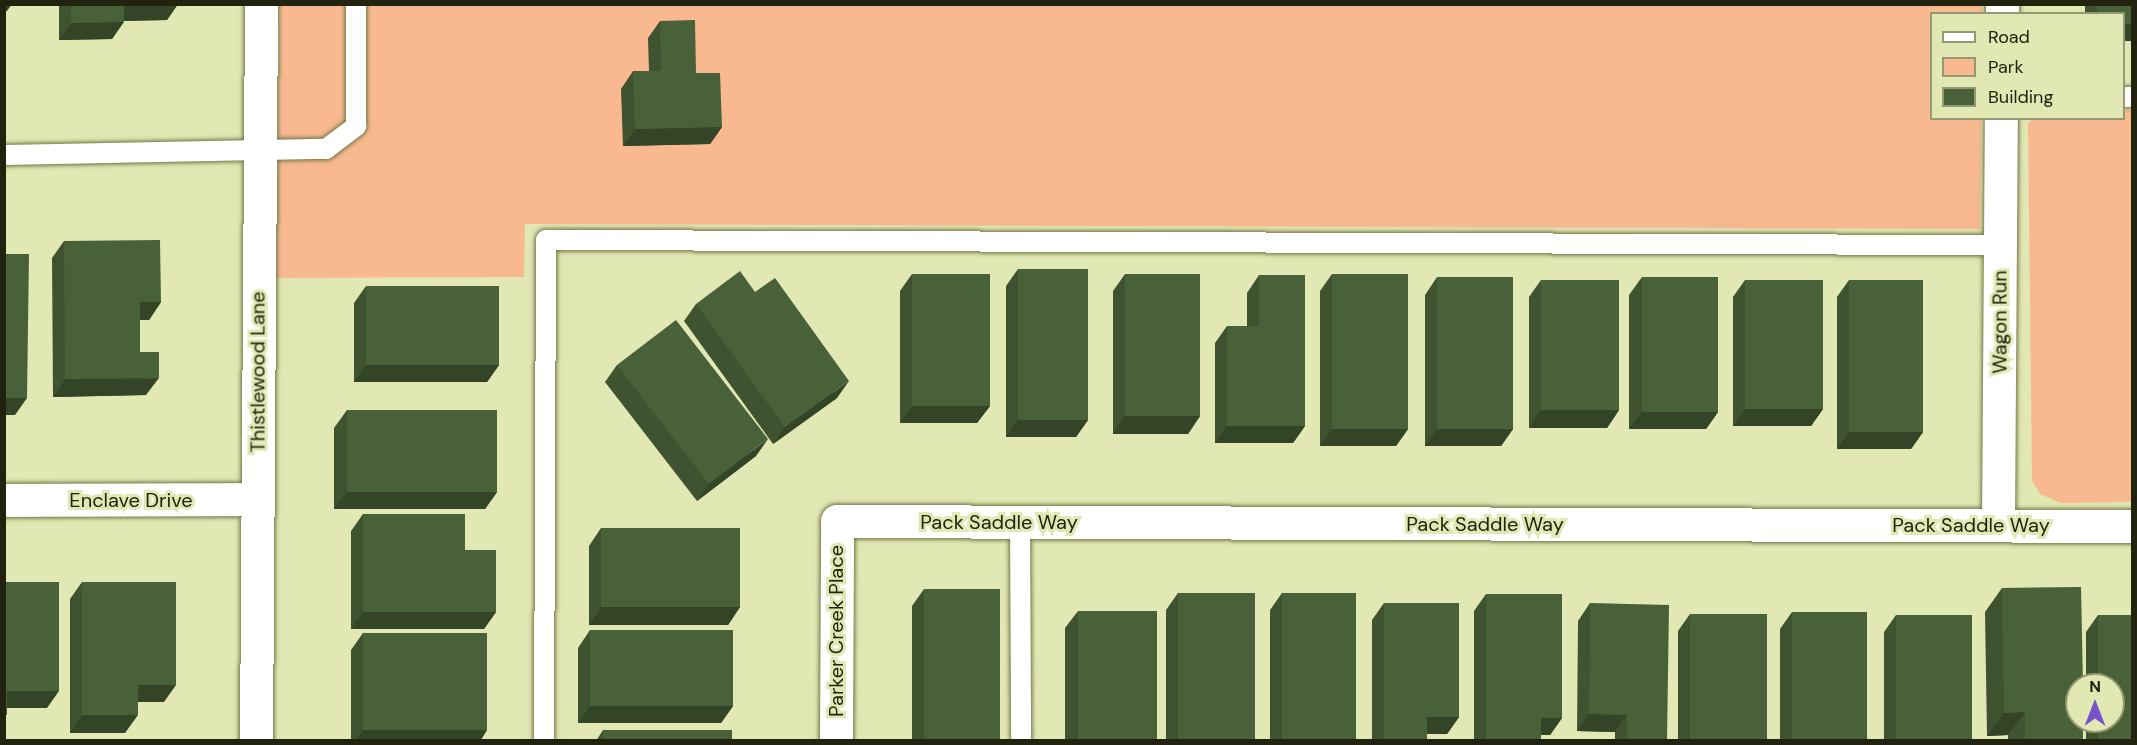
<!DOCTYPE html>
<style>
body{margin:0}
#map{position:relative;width:2137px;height:745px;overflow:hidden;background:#e2e8b3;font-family:"DM Sans",sans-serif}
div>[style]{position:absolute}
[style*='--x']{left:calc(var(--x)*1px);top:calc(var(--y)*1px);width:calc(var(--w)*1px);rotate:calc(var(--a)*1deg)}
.green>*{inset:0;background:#f9b990}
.roads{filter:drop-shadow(0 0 2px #737746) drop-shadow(0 0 2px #737746)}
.service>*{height:20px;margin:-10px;padding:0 10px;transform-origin:10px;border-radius:10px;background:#fff}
.minor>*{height:33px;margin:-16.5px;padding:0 16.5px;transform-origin:16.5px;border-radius:16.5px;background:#fff}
.wall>*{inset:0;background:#3f5330}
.shaded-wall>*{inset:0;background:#334427}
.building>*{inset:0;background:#496138}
span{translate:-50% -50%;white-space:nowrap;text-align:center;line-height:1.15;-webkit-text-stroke:6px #e2e8b3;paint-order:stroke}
.street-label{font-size:20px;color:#21230f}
.frame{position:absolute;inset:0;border:6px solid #21230f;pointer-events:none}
.legend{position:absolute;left:1930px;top:12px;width:195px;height:108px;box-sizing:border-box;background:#e2e8b3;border:2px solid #959971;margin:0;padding:8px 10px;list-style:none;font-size:18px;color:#21230f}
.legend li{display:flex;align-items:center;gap:12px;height:30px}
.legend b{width:30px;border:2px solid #959971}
.north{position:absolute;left:2065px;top:673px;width:60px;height:60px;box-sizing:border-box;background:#e2e8b3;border:2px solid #959971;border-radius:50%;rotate:0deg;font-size:16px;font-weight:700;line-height:24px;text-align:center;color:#21230f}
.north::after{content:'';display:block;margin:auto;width:21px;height:27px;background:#7752cc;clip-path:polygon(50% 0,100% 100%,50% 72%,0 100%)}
</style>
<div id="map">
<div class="green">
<i style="clip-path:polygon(280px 5px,1982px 5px,1982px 13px,1932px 14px,1932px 118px,1981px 119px,1980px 229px,525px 224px,524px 277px,276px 278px)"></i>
<i style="clip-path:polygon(2124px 110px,2132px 110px,2132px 502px,2061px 503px,2040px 494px,2032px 481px,2028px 123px,2034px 118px,2124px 118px)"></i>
</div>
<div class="roads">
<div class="service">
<i style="--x:2124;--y:97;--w:8;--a:0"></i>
<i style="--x:4;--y:155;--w:322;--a:-1.1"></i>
<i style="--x:326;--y:149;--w:38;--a:-37"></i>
<i style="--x:356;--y:126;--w:122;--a:-90"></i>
<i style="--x:1020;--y:522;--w:218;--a:89.7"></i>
<i style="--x:544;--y:740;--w:500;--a:-89.77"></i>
<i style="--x:546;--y:240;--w:1454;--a:0.2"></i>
</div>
<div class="minor">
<i style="--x:2002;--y:14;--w:10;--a:-90"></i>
<i style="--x:4;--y:500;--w:253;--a:-0.2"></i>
<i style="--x:1998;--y:525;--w:407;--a:-89.6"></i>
<i style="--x:256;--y:740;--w:736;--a:-89.61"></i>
<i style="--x:836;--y:740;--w:219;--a:-89.7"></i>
<i style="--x:837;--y:521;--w:1295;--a:0.22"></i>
</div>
</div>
<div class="wall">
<i style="clip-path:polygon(59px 4px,178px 4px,167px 20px,124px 21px,112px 39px,59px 40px)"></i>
<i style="clip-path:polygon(2085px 4px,2133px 4px,2133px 41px,2124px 41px,2124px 14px,2085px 14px)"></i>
<i style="clip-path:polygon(660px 21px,696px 73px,722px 127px,710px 144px,623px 146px,621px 89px,633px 71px,649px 71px,648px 38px)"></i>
<i style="clip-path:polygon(64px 241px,161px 302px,149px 320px,140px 320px,140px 352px,146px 395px,53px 397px,52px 258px)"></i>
<i style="clip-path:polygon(1018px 269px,1088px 420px,1076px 437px,1006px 437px,1006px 286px)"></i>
<i style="clip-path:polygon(912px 274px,990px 406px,977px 423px,900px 423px,900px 291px)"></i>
<i style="clip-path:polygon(1125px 274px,1200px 416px,1188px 434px,1113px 434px,1113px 291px)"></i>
<i style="clip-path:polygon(1332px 274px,1408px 429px,1396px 446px,1320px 446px,1320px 291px)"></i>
<i style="clip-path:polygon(1259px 275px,1305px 426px,1293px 443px,1215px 443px,1215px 343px,1227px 326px,1247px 326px,1247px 293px)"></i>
<i style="clip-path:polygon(1437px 277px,1513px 429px,1501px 446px,1425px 446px,1425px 295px)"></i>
<i style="clip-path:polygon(1642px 277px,1718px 412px,1706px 429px,1629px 429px,1629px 295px)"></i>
<i style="clip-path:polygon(1541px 280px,1619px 410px,1607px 428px,1529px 428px,1529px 297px)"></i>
<i style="clip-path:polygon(1745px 280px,1823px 409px,1811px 426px,1733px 426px,1733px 297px)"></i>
<i style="clip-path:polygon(1849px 280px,1923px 432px,1911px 449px,1837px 449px,1837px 297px)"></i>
<i style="clip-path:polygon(366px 286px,499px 365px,487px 382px,354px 382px,354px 303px)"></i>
<i style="clip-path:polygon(755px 292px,837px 398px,773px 444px,684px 321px,696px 304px)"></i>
<i style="clip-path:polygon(617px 365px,756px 456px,697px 501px,605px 382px)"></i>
<i style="clip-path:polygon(347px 410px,497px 492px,485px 509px,334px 509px,334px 428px)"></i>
<i style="clip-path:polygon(363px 514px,465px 550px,496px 612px,484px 629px,351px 629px,351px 531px)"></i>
<i style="clip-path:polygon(601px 528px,740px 607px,728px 625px,589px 625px,589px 546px)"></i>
<i style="clip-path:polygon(82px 582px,164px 702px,138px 702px,125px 733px,70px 733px,70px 599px)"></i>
<i style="clip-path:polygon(2002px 588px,2083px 740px,2083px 741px,2008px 741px,2008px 735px,1987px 736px,1985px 612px)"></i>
<i style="clip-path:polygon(924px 589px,1000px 741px,912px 741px,912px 606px)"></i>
<i style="clip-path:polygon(1178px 593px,1255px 741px,1166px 741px,1166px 610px)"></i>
<i style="clip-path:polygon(1282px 593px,1356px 741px,1270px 741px,1270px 610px)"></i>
<i style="clip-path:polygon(1486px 594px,1562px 718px,1550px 735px,1541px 735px,1541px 741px,1474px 741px,1474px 611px)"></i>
<i style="clip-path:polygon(1384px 603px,1459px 717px,1447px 734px,1427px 734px,1427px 741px,1372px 741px,1372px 620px)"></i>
<i style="clip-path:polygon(1590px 603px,1667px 741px,1615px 741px,1615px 732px,1577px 731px,1578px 621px)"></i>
<i style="clip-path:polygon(1078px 611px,1157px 741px,1065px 741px,1065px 628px)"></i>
<i style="clip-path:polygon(1792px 612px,1867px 741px,1780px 741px,1780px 629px)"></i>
<i style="clip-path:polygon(1690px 614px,1767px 741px,1678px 741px,1678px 631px)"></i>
<i style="clip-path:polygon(1896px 615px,1972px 741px,1884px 741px,1884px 632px)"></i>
<i style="clip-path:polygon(2098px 615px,2133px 741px,2086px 741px,2086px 721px,2113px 721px,2113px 685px,2086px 685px,2086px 632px)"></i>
<i style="clip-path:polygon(590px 630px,733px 706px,721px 723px,578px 723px,578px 648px)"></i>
<i style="clip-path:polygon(363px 633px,487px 730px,480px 741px,351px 741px,351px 650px)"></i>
<i style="clip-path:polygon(603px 730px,732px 741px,596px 741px)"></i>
</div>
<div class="shaded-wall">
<i style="clip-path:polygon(4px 4px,12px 4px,7px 11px,4px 11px)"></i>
<i style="clip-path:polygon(124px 4px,178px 4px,167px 20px,112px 21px)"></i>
<i style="clip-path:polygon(124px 22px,112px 39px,59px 40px,71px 23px)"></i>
<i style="clip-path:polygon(2124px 24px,2133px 24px,2133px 41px,2124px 41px)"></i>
<i style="clip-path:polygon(722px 127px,710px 144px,623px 146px,635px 129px)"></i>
<i style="clip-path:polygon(140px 302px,161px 302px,149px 320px,128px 320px)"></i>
<i style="clip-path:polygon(366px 365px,499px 365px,487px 382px,354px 382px)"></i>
<i style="clip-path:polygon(159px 378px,146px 395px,53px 397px,65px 379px)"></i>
<i style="clip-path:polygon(849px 381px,837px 398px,773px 444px,785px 427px)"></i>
<i style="clip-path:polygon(4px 398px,27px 398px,15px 415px,4px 415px)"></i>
<i style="clip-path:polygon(912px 406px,990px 406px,977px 423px,900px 423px)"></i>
<i style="clip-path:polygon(1745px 409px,1823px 409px,1811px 426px,1733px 426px)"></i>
<i style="clip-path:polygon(1541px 410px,1619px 410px,1607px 428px,1529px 428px)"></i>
<i style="clip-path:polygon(1642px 412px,1718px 412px,1706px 429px,1629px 429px)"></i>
<i style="clip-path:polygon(1125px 416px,1200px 416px,1188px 434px,1113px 434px)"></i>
<i style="clip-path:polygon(1018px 420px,1088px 420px,1076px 437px,1006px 437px)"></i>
<i style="clip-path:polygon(1227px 426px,1305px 426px,1293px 443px,1215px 443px)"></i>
<i style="clip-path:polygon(1332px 429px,1408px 429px,1396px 446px,1320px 446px)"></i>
<i style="clip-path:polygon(1437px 429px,1513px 429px,1501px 446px,1425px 446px)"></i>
<i style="clip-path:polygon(1849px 432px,1923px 432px,1911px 449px,1837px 449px)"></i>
<i style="clip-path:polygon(768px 439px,756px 456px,697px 501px,709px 484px)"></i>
<i style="clip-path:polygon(347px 492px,497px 492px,485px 509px,334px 509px)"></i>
<i style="clip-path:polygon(601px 607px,740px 607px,728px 625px,589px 625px)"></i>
<i style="clip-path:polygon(363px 612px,496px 612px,484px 629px,351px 629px)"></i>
<i style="clip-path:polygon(138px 685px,176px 685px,164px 702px,125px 702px)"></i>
<i style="clip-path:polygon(7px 691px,59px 691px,47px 708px,4px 708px)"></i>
<i style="clip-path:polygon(590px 706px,733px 706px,721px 723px,578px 723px)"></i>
<i style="clip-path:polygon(2025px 712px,2008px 735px,1987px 736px,2004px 713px)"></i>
<i style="clip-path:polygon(1589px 714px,1627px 715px,1615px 732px,1577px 731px)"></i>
<i style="clip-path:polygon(82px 715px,138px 715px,125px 733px,70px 733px)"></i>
<i style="clip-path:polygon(1427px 717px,1459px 717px,1447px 734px,1415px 734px)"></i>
<i style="clip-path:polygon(1541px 718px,1562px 718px,1550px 735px,1529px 735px)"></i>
<i style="clip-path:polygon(363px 730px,487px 730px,480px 741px,356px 741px)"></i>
</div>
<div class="building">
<i style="clip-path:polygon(71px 4px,124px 4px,124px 22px,71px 23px)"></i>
<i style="clip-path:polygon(2097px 4px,2133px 4px,2133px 24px,2124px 24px,2124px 14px,2097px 14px)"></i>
<i style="clip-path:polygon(695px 20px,696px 73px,720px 73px,722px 127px,635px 129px,633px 71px,661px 71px,660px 21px)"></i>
<i style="clip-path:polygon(160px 240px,161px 302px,140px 302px,140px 352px,159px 352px,159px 378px,65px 379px,64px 241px)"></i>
<i style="clip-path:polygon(4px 254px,29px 254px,27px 398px,4px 398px)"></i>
<i style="clip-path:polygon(1018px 269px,1088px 269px,1088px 420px,1018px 420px)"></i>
<i style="clip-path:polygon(740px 271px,755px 292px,775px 278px,849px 381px,785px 427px,696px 304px)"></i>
<i style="clip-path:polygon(912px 274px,990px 274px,990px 406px,912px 406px)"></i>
<i style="clip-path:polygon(1125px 274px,1200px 274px,1200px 416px,1125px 416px)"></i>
<i style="clip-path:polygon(1332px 274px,1408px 274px,1408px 429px,1332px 429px)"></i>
<i style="clip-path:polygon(1259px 275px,1305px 275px,1305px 426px,1227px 426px,1227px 326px,1259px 326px)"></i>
<i style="clip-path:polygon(1437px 277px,1513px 277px,1513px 429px,1437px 429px)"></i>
<i style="clip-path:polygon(1642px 277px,1718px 277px,1718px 412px,1642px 412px)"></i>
<i style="clip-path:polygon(1541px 280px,1619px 280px,1619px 410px,1541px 410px)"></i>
<i style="clip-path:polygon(1745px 280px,1823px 280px,1823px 409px,1745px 409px)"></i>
<i style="clip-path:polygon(1849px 280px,1923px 280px,1923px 432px,1849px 432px)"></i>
<i style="clip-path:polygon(366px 286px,499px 286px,499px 365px,366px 365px)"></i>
<i style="clip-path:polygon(676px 320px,768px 439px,709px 484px,617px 365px)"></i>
<i style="clip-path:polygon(347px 410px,497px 410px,497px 492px,347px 492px)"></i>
<i style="clip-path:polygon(363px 514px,465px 514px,465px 550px,496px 550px,496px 612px,363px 612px)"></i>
<i style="clip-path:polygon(601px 528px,740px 528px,740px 607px,601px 607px)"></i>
<i style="clip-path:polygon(4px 582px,59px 582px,59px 691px,7px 691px,7px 715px,4px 715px)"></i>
<i style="clip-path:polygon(82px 582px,176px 582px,176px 685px,138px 685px,138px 715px,82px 715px)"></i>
<i style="clip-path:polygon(2081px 587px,2083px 685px,2077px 685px,2077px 721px,2083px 721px,2083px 740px,2025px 741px,2025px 712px,2004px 713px,2002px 588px)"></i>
<i style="clip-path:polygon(924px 589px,1000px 589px,1000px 741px,924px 741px)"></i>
<i style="clip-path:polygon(1178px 593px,1255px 593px,1255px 741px,1178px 741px)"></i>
<i style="clip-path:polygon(1282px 593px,1356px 593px,1356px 741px,1282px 741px)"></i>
<i style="clip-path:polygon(1486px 594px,1562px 594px,1562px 718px,1541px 718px,1541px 741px,1486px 741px)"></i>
<i style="clip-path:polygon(1384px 603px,1459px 603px,1459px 717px,1427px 717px,1427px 741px,1384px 741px)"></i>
<i style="clip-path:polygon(1590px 603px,1669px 605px,1667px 741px,1627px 741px,1627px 715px,1589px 714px)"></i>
<i style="clip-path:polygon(1078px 611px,1157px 611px,1157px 741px,1078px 741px)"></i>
<i style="clip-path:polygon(1792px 612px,1867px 612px,1867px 741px,1792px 741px)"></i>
<i style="clip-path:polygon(1690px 614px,1767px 614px,1767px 741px,1690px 741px)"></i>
<i style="clip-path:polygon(1896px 615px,1972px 615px,1972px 741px,1896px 741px)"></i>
<i style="clip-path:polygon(2098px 615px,2133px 615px,2133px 741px,2098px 741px,2098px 721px,2113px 721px,2113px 685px,2098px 685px)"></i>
<i style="clip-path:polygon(590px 630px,733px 630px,733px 706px,590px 706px)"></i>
<i style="clip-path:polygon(363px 633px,487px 633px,487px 730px,363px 730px)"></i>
<i style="clip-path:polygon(603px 730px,732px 730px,732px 741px,603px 741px)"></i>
</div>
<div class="street-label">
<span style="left:2000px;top:322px;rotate:-90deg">Wagon Run</span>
<span style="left:258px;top:372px;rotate:-90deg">Thistlewood Lane</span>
<span style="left:131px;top:500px">Enclave Drive</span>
<span style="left:999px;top:522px">Pack Saddle Way</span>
<span style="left:1485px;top:524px">Pack Saddle Way</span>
<span style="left:1971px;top:525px">Pack Saddle Way</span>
<span style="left:836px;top:631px;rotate:-90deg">Parker Creek Place</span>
</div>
<div class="frame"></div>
<ul class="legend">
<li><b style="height:8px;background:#fff"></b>Road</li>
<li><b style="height:16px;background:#f9b990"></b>Park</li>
<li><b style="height:16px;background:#496138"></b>Building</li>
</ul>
<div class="north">N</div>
</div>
